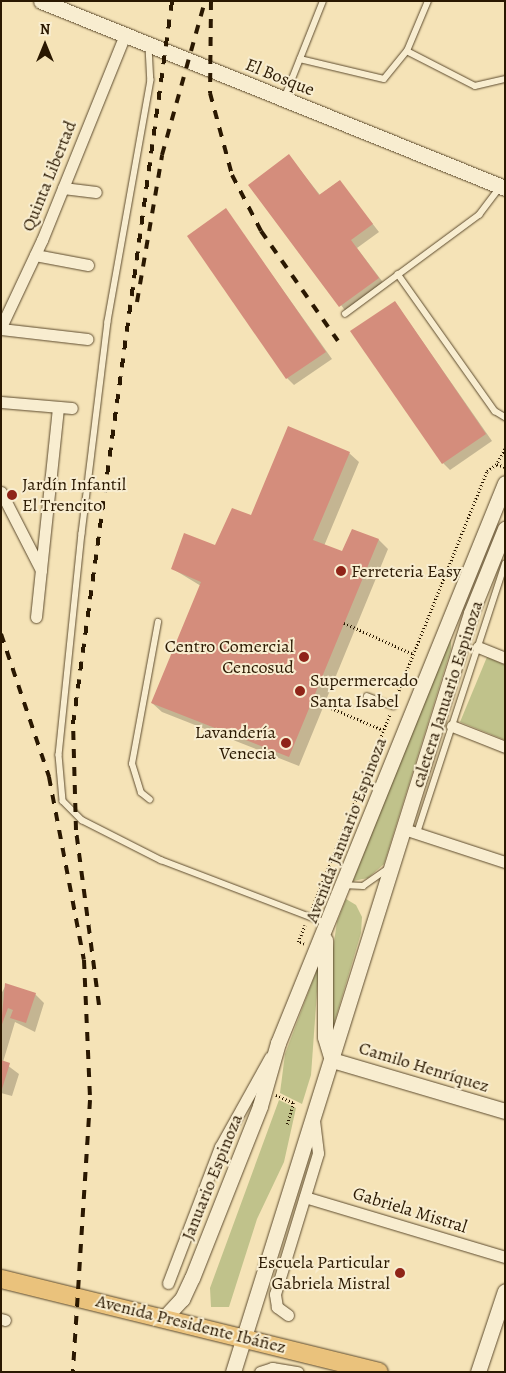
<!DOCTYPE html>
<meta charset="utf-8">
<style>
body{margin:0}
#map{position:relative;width:506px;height:1373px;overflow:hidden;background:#f5e3b7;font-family:Alegreya,serif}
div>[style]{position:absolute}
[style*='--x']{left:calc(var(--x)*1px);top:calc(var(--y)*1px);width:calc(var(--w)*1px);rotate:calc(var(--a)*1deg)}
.green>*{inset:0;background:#c0c28b}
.shadow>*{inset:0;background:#0003}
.building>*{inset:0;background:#d48d7c}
.path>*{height:2.5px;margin-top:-1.25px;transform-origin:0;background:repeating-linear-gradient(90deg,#2a1801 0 1px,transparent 0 3.5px)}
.roads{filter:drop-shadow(0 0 1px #5d4b2e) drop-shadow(0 0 1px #5d4b2e)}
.lane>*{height:5.5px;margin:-2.75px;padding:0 2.75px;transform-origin:2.75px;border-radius:2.75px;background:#f8edd0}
.street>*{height:11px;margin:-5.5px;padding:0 5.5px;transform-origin:5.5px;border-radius:5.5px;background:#f8edd0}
.secondary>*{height:15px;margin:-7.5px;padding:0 7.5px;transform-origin:7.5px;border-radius:7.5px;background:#f8edd0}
.primary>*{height:18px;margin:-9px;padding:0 9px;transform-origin:9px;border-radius:9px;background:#eac27c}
.rail>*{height:4px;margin-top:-2px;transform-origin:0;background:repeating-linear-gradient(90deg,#2a1801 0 9px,transparent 0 18px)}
.dots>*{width:14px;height:14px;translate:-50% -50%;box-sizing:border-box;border:2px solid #f8edd0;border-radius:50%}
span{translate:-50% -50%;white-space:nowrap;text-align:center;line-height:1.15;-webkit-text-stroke:4px #f8edd0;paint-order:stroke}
.street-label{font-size:18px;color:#2a1801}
.poi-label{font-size:18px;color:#2a1801}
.left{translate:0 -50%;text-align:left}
.right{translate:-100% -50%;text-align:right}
.frame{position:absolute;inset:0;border:2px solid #2a1801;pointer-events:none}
.north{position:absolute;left:20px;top:20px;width:50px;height:50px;-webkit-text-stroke:4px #f8edd0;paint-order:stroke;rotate:0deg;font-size:14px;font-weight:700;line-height:20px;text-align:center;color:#2a1801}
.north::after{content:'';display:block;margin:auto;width:18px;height:22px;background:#2a1801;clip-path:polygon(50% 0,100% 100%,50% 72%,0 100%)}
</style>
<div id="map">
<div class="green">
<i style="clip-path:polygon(451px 632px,451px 649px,384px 864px,368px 878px,353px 881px)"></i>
<i style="clip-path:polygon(487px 657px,505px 665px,505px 740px,460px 722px)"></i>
<i style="clip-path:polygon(346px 899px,356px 905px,362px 917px,361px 933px,328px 1044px,331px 962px,337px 922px)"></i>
<i style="clip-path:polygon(319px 964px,311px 1075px,302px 1104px,280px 1093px,285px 1054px)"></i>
<i style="clip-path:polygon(279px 1100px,296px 1108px,284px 1162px,257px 1219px,229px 1307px,211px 1307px,210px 1288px)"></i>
</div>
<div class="shadow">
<i style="clip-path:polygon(289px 156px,320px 195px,339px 181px,379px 232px,357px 248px,385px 285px,347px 313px,250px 185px)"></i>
<i style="clip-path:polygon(226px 210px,332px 359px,294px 385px,287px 378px)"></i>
<i style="clip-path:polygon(395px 302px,492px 441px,450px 470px,443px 463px)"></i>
<i style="clip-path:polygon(349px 453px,359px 462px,324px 546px,342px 553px,353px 530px,379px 540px,388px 549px,299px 766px,162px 712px,152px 703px,201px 586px,173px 569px,216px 546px,252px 516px)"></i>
<i style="clip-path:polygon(6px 985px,35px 994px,44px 1003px,35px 1032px,15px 1022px,3px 1062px,19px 1074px,12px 1096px,1px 1093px,1px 994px)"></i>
</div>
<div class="building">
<i style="clip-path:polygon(289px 154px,319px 195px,340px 180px,373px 224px,351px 240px,379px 278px,339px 307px,248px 185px)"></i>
<i style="clip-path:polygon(226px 208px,326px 352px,286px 379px,187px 236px)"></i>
<i style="clip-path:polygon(395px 301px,486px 434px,442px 464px,350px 331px)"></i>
<i style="clip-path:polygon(288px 426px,350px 452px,313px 540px,342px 551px,352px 529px,379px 539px,289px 757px,151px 703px,201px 582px,171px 569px,184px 533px,215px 545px,232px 508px,251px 515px)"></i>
<i style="clip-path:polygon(5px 983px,36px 993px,26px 1023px,10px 1018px,13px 1010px,8px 1008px,1px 1027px)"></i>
<i style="clip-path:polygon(1px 1060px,10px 1063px,2px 1089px,1px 1089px)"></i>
</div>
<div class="path">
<i style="--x:505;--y:449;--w:17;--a:118"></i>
<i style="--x:497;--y:464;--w:9;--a:21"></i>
<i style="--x:344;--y:623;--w:76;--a:24.2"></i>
<i style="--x:396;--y:697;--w:244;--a:-68.1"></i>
<i style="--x:487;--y:471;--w:12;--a:-35"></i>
<i style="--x:312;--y:700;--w:77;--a:22.9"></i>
<i style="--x:312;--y:908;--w:209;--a:-68.1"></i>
<i style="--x:304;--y:944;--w:6;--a:-162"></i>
<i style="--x:298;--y:942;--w:18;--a:-68"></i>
<i style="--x:276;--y:1095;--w:20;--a:24"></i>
<i style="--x:294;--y:1103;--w:24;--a:107"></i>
</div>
<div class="roads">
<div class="lane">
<i style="--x:149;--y:47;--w:33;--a:87"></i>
<i style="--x:151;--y:80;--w:246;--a:100.1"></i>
<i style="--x:108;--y:322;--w:213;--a:97"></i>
<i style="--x:82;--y:533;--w:223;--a:95.9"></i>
<i style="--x:59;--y:755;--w:46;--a:85"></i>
<i style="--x:63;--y:801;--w:27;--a:45"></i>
<i style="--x:82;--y:820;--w:89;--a:26.9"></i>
<i style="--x:161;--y:860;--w:177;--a:20.9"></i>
<i style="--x:407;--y:51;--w:76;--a:27.2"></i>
<i style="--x:475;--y:86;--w:31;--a:-13"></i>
<i style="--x:300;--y:59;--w:86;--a:13.4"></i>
<i style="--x:384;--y:79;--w:36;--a:-51"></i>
<i style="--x:407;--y:51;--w:54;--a:-67.2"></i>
<i style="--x:284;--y:99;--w:105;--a:-68.3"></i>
<i style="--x:398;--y:274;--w:168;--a:54.7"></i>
<i style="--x:495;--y:411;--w:12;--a:31"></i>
<i style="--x:345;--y:314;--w:167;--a:-36.5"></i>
<i style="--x:479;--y:215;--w:34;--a:-53"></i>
<i style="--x:367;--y:696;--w:28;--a:21"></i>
<i style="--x:150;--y:800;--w:11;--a:-142"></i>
<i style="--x:141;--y:793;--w:30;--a:-107"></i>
<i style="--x:132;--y:764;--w:144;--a:-79.6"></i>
<i style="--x:417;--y:833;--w:283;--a:-71.9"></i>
<i style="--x:343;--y:885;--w:20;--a:3"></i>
<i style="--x:363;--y:886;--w:28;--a:-35"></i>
</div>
<div class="street">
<i style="--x:63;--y:188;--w:33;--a:7"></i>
<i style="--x:35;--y:255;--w:54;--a:10.7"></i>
<i style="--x:1;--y:327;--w:96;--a:-64.8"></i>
<i style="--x:42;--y:240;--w:221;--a:-68"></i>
<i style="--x:1;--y:329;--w:87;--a:6.6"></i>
<i style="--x:1;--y:402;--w:71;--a:4.8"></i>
<i style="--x:1;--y:492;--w:88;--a:62.9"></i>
<i style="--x:36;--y:617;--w:211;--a:-84"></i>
<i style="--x:478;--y:647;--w:29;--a:22"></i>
<i style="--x:452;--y:726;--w:57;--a:21.6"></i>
<i style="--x:404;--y:829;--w:106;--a:18.1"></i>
<i style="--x:305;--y:1197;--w:209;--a:16.7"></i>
<i style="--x:168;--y:1283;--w:146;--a:-69.1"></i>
<i style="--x:220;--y:1147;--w:103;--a:-60.9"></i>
<i style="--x:288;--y:1315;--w:14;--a:-144"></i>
<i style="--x:277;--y:1307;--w:13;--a:-99"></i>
<i style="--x:275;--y:1294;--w:147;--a:-73"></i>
<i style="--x:318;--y:1153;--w:34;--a:-97"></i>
<i style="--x:1;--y:1319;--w:4;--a:14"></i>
<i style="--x:260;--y:1372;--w:13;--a:-18"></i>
<i style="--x:272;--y:1368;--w:26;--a:9"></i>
</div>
<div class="secondary">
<i style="--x:41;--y:1;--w:500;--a:21.95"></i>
<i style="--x:325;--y:940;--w:97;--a:90"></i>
<i style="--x:325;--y:1037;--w:24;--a:73"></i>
<i style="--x:332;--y:1060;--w:180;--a:16.4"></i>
<i style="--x:165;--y:1317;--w:25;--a:-47"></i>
<i style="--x:182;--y:1299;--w:23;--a:-65"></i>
<i style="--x:192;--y:1278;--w:185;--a:-68.4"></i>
<i style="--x:260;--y:1106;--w:66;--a:-74.1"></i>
<i style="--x:278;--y:1043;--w:604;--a:-67.93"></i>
<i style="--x:233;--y:1372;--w:795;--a:-72.59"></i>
<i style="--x:471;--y:613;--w:91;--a:-68"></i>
<i style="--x:478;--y:1372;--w:85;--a:-71.6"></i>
</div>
<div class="primary">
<i style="--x:1;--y:1279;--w:389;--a:13.8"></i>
</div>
</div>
<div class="rail">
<i style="--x:211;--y:1;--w:92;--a:90.6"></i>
<i style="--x:210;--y:93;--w:85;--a:75"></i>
<i style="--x:232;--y:175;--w:63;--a:62.6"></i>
<i style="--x:261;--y:231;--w:134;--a:55"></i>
<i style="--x:137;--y:302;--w:149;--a:-80.3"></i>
<i style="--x:162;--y:155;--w:160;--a:-74.4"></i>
<i style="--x:1;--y:634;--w:151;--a:71.4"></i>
<i style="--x:49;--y:777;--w:186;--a:79.2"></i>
<i style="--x:84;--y:960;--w:140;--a:87.5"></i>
<i style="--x:90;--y:1100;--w:273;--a:93.6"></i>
<i style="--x:99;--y:1005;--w:177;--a:-97.5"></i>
<i style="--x:76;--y:830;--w:106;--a:-91.6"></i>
<i style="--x:73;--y:724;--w:730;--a:-82.2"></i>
</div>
<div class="dots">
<i style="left:12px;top:495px;background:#8f2418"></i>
<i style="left:341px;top:571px;background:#8f2418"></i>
<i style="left:304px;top:657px;background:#8f2418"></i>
<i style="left:300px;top:691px;background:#8f2418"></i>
<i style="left:286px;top:743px;background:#8f2418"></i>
<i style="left:400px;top:1273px;background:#8f2418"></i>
</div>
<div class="street-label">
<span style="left:280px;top:77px;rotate:22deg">El Bosque</span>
<span style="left:49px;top:176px;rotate:-68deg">Quinta Libertad</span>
<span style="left:447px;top:694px;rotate:-72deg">caletera Januario Espinoza</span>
<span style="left:346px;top:830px;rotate:-69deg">Avenida Januario Espinoza</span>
<span style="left:424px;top:1067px;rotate:17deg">Camilo Henríquez</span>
<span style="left:212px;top:1177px;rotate:-68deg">Januario Espinoza</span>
<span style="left:410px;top:1210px;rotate:17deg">Gabriela Mistral</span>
<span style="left:191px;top:1324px;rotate:14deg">Avenida Presidente Ibáñez</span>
</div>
<div class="poi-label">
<span class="left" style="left:22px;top:495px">Jardín Infantil<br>El Trencito</span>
<span class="left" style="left:351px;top:571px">Ferreteria Easy</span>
<span class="right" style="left:294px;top:657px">Centro Comercial<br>Cencosud</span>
<span class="left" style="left:310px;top:691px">Supermercado<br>Santa Isabel</span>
<span class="right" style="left:276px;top:743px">Lavandería<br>Venecia</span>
<span class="right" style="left:390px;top:1273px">Escuela Particular<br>Gabriela Mistral</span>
</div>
<div class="frame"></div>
<div class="north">N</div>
</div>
